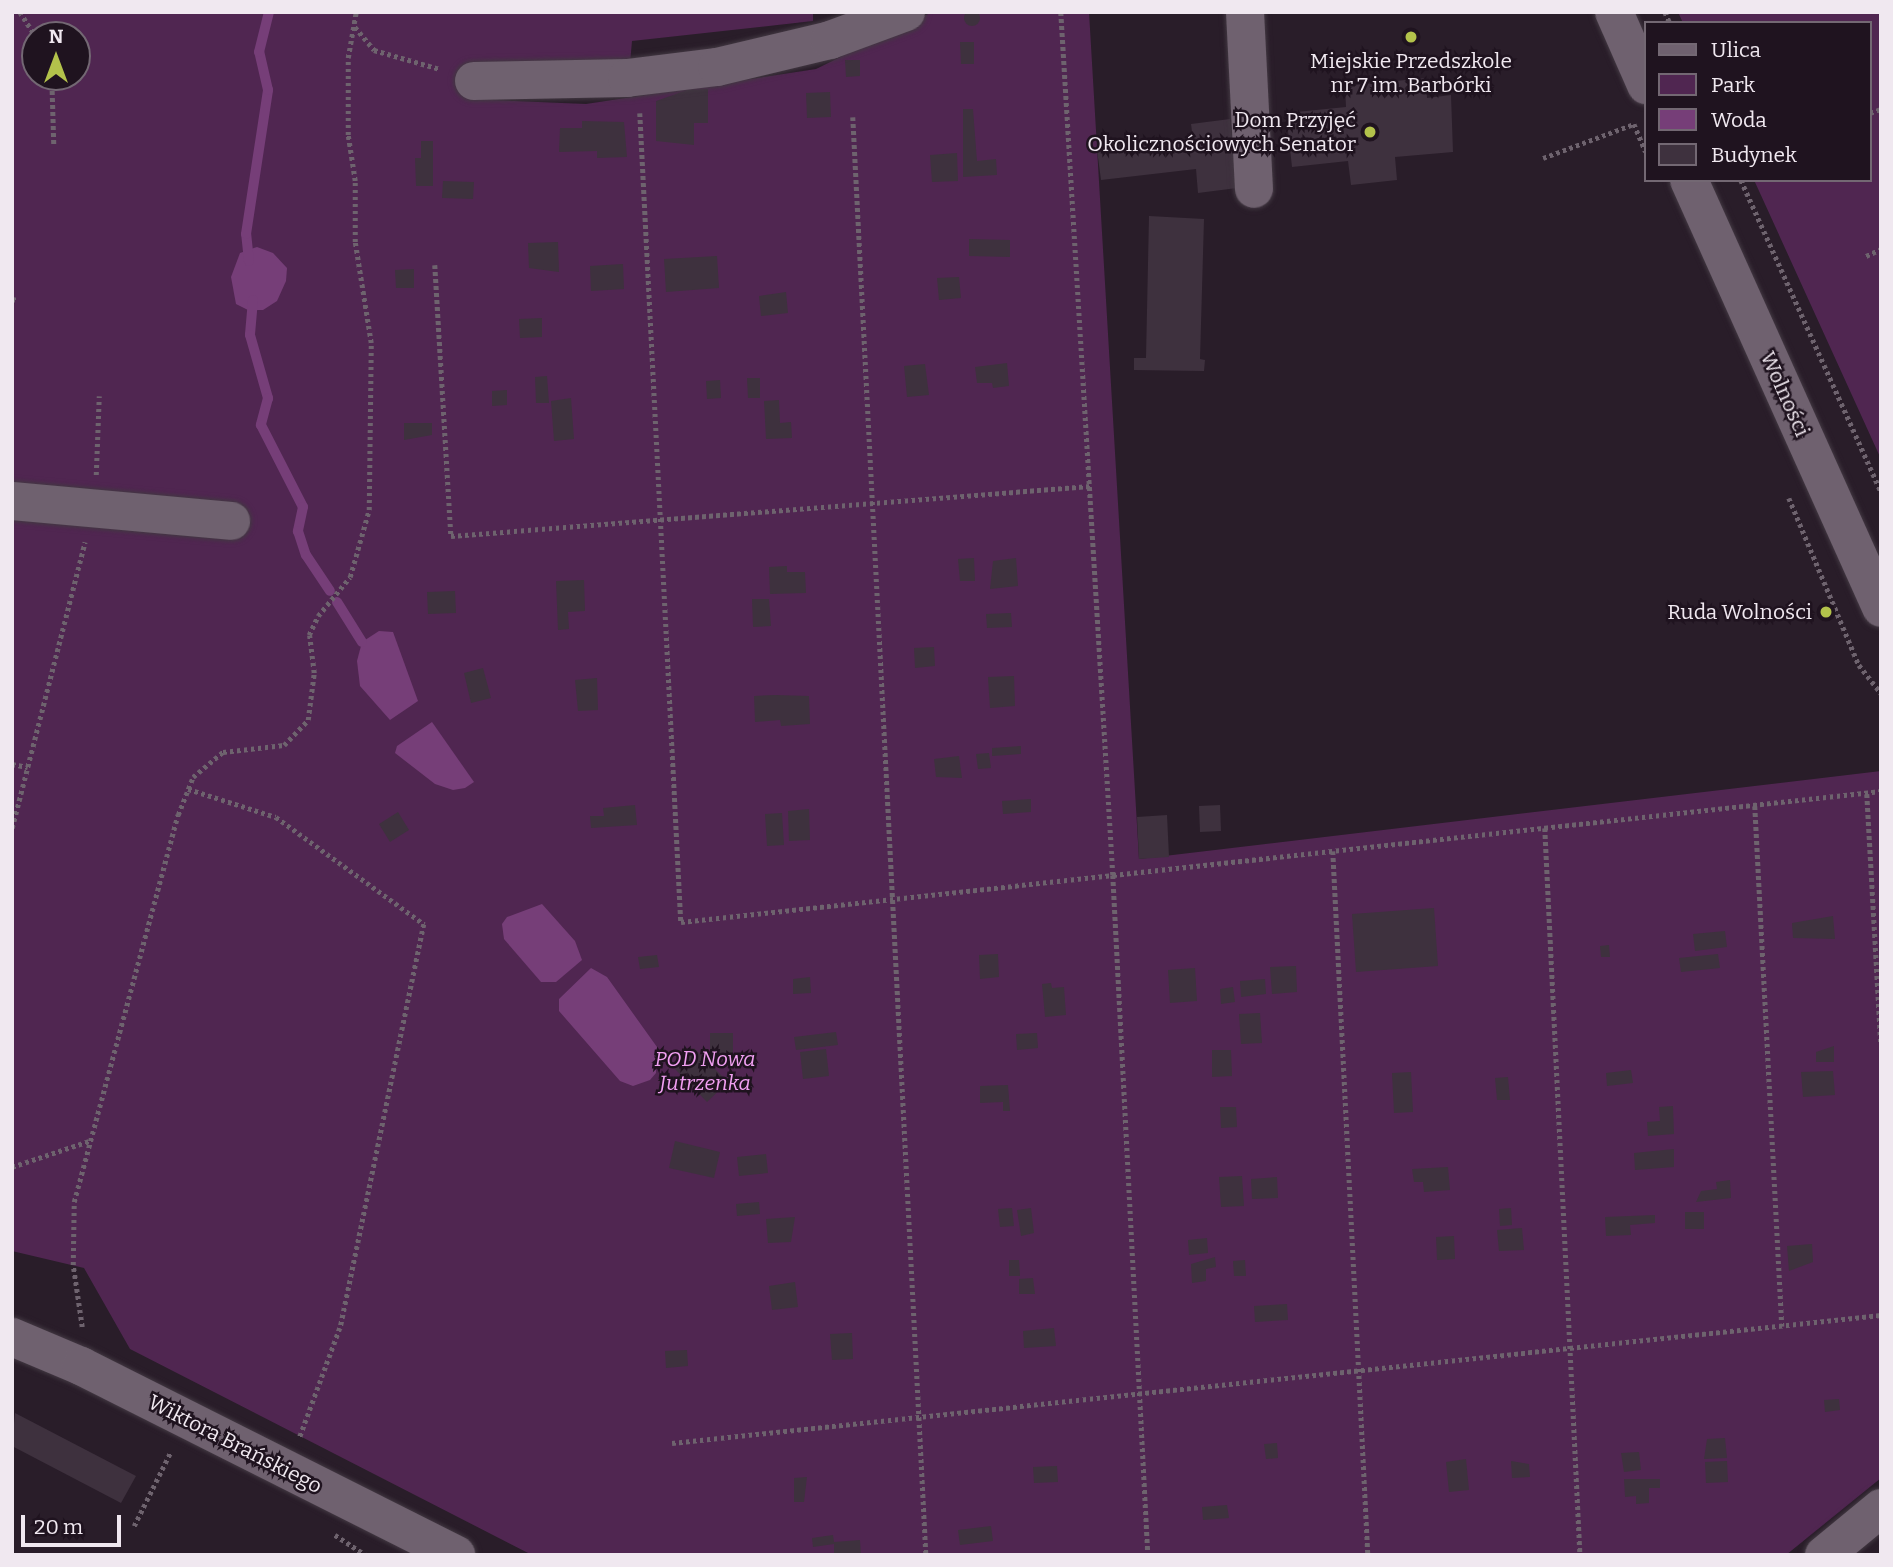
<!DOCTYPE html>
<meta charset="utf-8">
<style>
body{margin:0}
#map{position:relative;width:1893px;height:1567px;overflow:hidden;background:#291d29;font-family:Bitter,serif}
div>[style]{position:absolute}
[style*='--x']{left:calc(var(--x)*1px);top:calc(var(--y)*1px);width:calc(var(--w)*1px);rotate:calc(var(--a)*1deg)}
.green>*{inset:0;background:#502651}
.water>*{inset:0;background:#763e78}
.stream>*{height:10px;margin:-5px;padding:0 5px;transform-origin:5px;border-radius:5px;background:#763e78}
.building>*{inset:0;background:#3e313e}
.round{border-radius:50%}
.path>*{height:4.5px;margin-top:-2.25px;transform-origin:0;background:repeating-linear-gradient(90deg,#6e636e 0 3.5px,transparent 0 7px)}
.roads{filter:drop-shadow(0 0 2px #423842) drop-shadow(0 0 2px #423842)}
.minor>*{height:38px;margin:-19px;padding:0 19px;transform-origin:19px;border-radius:19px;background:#6f616f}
.dots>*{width:19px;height:19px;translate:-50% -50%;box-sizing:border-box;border:4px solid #1f131f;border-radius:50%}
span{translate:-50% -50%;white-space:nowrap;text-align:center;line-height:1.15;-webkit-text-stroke:5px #1f131f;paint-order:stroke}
.poi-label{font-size:21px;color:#f0e8f0}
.right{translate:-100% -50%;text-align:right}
.street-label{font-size:21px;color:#f0e8f0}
.park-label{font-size:21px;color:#f09ff1;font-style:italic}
.frame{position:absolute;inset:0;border:14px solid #f0e8f0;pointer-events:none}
.legend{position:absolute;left:1644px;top:21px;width:228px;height:161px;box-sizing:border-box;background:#1f131f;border:2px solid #736873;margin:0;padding:9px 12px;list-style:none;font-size:21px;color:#f0e8f0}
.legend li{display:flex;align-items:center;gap:14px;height:35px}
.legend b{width:35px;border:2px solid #736873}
.north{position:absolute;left:21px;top:21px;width:70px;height:70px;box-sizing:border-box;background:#1f131f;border:2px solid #736873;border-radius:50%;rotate:0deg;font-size:19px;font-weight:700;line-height:28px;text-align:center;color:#f0e8f0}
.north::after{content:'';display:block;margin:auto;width:24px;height:32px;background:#b3c24b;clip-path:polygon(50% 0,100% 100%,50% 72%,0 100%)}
.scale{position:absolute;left:21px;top:1515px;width:100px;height:32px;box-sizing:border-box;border:4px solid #f0e8f0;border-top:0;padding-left:9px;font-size:21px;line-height:24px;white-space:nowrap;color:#f0e8f0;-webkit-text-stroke:5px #1f131f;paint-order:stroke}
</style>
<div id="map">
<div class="green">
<i style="clip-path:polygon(evenodd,12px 12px,813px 12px,813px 21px,632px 41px,630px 64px,480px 66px,468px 99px,586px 104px,816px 69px,932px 12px,1089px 12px,1139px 859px,1881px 771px,1881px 1478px,1786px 1555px,532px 1555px,130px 1349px,84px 1268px,12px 1251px,12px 12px,35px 35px,77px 35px,77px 77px,35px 77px,35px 35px)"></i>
<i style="clip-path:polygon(1678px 12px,1881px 12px,1881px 459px,1754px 180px,1870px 180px,1870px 23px,1683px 23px)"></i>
</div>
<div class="water">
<i style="clip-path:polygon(257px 247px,273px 253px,287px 268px,286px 281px,277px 301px,263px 310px,248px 310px,236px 304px,231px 277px,240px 253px)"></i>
<i style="clip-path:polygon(379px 631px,393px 632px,418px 701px,390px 720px,360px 686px,357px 661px,362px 642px)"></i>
<i style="clip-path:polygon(432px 722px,474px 782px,465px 788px,453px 790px,435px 784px,395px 753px,397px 746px)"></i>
<i style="clip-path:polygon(542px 904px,575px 941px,582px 960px,556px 982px,541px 982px,504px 939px,502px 924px,507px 917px)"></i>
<i style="clip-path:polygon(591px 968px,607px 977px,662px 1054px,656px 1057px,656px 1073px,650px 1080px,633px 1086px,620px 1081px,559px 1011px,559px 999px)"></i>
</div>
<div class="stream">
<i style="--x:249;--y:261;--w:27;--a:-96"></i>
<i style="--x:246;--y:234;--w:146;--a:-81.3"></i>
<i style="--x:268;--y:90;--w:39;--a:-103"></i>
<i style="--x:259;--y:52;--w:41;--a:-76"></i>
<i style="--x:253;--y:300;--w:35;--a:95"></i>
<i style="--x:250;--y:335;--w:66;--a:74.1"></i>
<i style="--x:268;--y:398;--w:28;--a:105"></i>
<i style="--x:261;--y:425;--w:92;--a:62.9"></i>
<i style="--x:303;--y:507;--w:25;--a:102"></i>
<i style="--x:298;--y:531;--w:25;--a:72"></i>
<i style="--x:306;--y:555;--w:43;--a:56.3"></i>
<i style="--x:337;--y:602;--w:47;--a:58"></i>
</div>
<div class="building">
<i class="round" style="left:964px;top:10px;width:16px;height:16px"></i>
<i style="clip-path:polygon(960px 42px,974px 42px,974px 64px,961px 64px)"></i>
<i style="clip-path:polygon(845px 60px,860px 60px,860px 76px,846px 77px)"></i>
<i style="clip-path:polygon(1426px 78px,1427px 98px,1451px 95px,1453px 152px,1395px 157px,1397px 180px,1351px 185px,1348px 161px,1292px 167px,1286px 113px,1346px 107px,1345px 86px)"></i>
<i style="clip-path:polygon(708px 89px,708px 123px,694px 123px,694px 145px,656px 141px,656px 101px,687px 90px)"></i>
<i style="clip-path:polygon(830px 92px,831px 117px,807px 118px,806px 93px)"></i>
<i style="clip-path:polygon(963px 109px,973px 109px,977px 161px,996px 159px,997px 175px,963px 177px)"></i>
<i style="clip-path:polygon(1230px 119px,1237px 188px,1198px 193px,1196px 169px,1101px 180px,1097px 150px,1193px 139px,1191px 124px)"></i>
<i style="clip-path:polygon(582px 121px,624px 122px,627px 157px,597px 158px,597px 151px,559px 152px,560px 128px,582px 128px)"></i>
<i style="clip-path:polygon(421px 141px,433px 141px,433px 186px,416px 186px,415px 158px,421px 158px)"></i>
<i style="clip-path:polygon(957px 153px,958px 181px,932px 182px,930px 155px)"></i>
<i style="clip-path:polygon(443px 181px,474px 182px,473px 199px,442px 198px)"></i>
<i style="clip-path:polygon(1149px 216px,1204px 219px,1200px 359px,1205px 360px,1204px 371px,1134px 370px,1134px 358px,1146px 358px)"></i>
<i style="clip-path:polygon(969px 239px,1010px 240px,1010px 257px,969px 256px)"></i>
<i style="clip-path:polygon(558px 242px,559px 272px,529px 268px,528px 243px)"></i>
<i style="clip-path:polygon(717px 256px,719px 288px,666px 292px,664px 259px)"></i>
<i style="clip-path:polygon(623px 264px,624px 289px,591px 291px,590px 266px)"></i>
<i style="clip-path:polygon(414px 269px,414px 288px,396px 288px,395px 270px)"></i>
<i style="clip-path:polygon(959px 277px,961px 298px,939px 300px,937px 278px)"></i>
<i style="clip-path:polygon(786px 292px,788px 313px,761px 316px,759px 296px)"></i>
<i style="clip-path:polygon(542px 318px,542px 337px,520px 338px,519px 319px)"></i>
<i style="clip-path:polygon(1007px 363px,1009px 386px,993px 388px,992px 383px,977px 383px,975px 367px)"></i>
<i style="clip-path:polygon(925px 364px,929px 395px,907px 397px,904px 366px)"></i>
<i style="clip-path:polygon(547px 376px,549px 403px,536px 403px,535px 377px)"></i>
<i style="clip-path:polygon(747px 378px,760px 378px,760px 398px,748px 398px)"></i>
<i style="clip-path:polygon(720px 380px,721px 398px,707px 399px,706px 381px)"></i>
<i style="clip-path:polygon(507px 390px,507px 405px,492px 406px,492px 391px)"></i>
<i style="clip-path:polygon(571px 398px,574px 439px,554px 441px,551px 401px)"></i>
<i style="clip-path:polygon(779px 400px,780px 423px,791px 422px,792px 438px,766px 439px,764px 401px)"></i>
<i style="clip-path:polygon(404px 423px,432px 423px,432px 435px,404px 440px)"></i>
<i style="clip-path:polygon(974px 558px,975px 581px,960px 581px,958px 559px)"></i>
<i style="clip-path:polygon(1016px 558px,1018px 586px,990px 589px,993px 561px)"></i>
<i style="clip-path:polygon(787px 566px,787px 572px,805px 572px,806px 593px,770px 594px,769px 567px)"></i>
<i style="clip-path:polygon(584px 580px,585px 611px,568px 612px,569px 629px,558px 630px,556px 581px)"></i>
<i style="clip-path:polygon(455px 591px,456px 613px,428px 614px,427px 592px)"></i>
<i style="clip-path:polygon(752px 599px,769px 599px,771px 626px,753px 627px)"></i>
<i style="clip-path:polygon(1011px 613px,1012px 627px,987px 628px,986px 614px)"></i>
<i style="clip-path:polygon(934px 647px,935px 666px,915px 668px,914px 648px)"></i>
<i style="clip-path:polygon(483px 668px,491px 698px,471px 703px,464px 673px)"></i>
<i style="clip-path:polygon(1014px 676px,1015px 706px,990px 708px,988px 677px)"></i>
<i style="clip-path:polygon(597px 678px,598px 710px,578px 711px,575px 680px)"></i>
<i style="clip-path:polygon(775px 695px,809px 696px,810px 724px,781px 726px,780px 720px,755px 722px,754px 696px)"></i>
<i style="clip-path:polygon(1021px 746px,1021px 754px,992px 756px,992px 748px)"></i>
<i style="clip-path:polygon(989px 753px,991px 768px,978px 769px,976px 754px)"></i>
<i style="clip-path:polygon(959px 756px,962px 778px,936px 777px,934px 759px)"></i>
<i style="clip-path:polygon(1031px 799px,1031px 812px,1003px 814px,1002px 801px)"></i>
<i style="clip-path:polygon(635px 805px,637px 825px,591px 828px,590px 816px,604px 816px,603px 808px)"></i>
<i style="clip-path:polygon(1220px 805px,1221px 831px,1200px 832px,1199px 806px)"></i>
<i style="clip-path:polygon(809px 809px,810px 840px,789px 841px,788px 811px)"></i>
<i style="clip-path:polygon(398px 812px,409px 830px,390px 842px,379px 824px)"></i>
<i style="clip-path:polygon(782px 813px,784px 845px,767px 846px,765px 814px)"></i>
<i style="clip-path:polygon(1167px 815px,1169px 857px,1139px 859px,1137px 817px)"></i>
<i style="clip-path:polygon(1434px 908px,1438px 966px,1356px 972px,1352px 914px)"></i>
<i style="clip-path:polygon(1833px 916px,1835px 939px,1793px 938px,1792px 923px)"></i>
<i style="clip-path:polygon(1725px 931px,1727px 947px,1695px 951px,1693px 934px)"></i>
<i style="clip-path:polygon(1609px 945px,1610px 957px,1601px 957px,1600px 946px)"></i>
<i style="clip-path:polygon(998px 954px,999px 977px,980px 979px,979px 955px)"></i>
<i style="clip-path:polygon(1718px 954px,1720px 968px,1681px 972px,1679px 958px)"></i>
<i style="clip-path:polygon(657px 955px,659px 967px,640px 969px,638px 957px)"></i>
<i style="clip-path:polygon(1296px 966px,1297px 992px,1272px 994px,1270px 967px)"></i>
<i style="clip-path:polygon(1195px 968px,1197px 1001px,1170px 1003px,1168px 970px)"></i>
<i style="clip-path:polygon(810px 977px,811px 993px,793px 994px,793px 979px)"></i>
<i style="clip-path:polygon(1265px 979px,1266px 994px,1241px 997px,1240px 981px)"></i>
<i style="clip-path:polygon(1051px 983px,1052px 988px,1064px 987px,1066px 1015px,1045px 1017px,1042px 984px)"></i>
<i style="clip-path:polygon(1233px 987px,1235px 1002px,1221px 1004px,1220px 989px)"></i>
<i style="clip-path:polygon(1260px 1013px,1262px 1043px,1241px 1044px,1239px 1014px)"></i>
<i style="clip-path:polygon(836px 1032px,838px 1045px,796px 1050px,794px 1037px)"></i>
<i style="clip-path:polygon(710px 1033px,733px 1033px,733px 1059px,710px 1058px)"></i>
<i style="clip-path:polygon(1037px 1033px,1038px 1048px,1017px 1050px,1016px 1034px)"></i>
<i style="clip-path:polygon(1834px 1046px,1834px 1062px,1816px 1062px,1816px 1052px)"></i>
<i style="clip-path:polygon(694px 1048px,728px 1082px,707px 1102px,674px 1068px)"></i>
<i style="clip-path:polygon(826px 1049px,829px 1076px,803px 1079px,800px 1052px)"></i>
<i style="clip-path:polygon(1212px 1050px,1231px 1050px,1232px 1076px,1212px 1077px)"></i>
<i style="clip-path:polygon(1631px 1070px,1633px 1083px,1607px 1086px,1606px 1073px)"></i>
<i style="clip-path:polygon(1833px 1071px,1835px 1095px,1803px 1097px,1801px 1072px)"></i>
<i style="clip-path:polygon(1411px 1072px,1413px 1112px,1394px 1113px,1392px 1073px)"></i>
<i style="clip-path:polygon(1508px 1077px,1510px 1100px,1497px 1100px,1495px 1078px)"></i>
<i style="clip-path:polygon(1008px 1085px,1010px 1111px,1003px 1111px,1003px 1102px,980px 1103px,980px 1086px)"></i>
<i style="clip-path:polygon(1673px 1106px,1674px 1134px,1648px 1136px,1647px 1122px,1660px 1121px,1659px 1107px)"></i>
<i style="clip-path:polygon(1220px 1107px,1236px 1107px,1237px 1127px,1221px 1128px)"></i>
<i style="clip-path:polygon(675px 1141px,720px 1152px,714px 1178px,669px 1168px)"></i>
<i style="clip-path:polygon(1674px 1149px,1674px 1167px,1635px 1170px,1634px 1153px)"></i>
<i style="clip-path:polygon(766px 1154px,768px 1173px,739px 1176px,737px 1157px)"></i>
<i style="clip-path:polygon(1448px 1167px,1450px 1190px,1424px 1192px,1423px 1182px,1414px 1182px,1412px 1169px)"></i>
<i style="clip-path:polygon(1242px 1176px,1244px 1206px,1221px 1207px,1219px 1177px)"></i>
<i style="clip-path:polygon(1277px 1177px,1278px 1198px,1252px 1199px,1251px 1179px)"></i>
<i style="clip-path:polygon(1730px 1180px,1731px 1198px,1696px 1202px,1701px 1191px,1717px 1189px,1716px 1182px)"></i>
<i style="clip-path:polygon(759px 1202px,760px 1214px,737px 1216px,736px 1204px)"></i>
<i style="clip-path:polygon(1012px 1208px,1014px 1226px,1000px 1227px,998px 1209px)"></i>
<i style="clip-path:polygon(1031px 1208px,1034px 1233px,1021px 1236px,1017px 1210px)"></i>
<i style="clip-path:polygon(1511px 1208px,1512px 1225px,1500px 1226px,1499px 1209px)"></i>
<i style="clip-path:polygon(1685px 1212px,1704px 1212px,1704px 1229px,1685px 1229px)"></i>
<i style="clip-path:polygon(1655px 1215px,1655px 1223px,1630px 1225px,1631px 1235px,1606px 1236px,1605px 1217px)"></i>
<i style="clip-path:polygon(795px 1217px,791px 1242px,768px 1243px,766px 1219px)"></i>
<i style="clip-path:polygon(1522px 1228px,1524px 1250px,1499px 1251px,1497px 1230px)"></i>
<i style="clip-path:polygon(1454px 1236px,1455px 1259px,1437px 1260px,1436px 1237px)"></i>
<i style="clip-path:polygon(1207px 1238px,1208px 1253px,1189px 1255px,1188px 1240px)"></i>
<i style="clip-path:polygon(1812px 1244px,1813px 1262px,1789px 1271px,1787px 1246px)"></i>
<i style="clip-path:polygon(1215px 1257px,1216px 1267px,1206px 1269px,1206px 1281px,1192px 1283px,1191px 1264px)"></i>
<i style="clip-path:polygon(1009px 1260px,1019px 1260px,1020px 1276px,1009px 1276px)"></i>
<i style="clip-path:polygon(1245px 1260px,1246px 1276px,1234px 1276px,1233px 1261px)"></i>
<i style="clip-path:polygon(1033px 1278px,1035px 1294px,1019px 1294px,1019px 1279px)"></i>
<i style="clip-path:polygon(795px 1282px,798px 1307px,772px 1310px,769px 1286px)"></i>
<i style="clip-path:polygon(1287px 1304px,1288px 1320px,1255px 1322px,1254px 1306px)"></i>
<i style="clip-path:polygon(1054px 1328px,1056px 1346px,1024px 1348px,1023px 1331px)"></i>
<i style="clip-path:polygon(852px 1333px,853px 1359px,832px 1360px,830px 1334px)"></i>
<i style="clip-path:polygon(687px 1350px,688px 1366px,666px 1368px,665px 1351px)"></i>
<i style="clip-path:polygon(1839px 1399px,1840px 1410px,1825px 1412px,1824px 1400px)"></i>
<i style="clip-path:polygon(15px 1413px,136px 1476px,121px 1503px,12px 1446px)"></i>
<i style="clip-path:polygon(1725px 1438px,1727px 1458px,1704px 1459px,1707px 1439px)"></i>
<i style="clip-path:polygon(1277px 1443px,1278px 1458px,1266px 1459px,1264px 1444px)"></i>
<i style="clip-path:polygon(1639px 1452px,1641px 1470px,1624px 1472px,1621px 1453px)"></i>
<i style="clip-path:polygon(1466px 1459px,1469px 1490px,1449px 1492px,1446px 1462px)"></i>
<i style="clip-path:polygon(1511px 1461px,1529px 1464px,1530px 1477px,1512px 1478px)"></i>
<i style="clip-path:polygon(1727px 1461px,1728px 1482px,1706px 1483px,1705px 1462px)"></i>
<i style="clip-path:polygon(1057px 1466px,1058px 1482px,1034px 1483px,1033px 1467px)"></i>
<i style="clip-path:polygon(807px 1477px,804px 1502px,794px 1502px,794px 1478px)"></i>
<i style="clip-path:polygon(1624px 1479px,1660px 1479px,1660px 1488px,1649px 1488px,1649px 1503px,1636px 1504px,1636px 1496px,1625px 1497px)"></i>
<i style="clip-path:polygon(1227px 1505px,1229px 1518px,1203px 1520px,1202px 1507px)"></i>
<i style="clip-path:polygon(991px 1526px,993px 1541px,960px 1545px,958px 1530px)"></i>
<i style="clip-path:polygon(833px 1535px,834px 1542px,860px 1540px,861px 1555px,834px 1555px,834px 1544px,813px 1547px,812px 1538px)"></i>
</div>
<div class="path">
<i style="--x:20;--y:12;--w:27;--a:57"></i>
<i style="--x:1061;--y:12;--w:865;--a:86.55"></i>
<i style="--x:1113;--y:875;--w:773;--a:-6.24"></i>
<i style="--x:1665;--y:12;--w:12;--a:66"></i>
<i style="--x:355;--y:27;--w:30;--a:50"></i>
<i style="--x:374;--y:50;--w:69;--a:16.1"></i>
<i style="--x:52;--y:77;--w:68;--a:88.3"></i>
<i style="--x:640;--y:113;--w:810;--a:87.1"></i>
<i style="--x:681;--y:922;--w:435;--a:-6.2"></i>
<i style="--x:1113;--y:875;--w:681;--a:87.05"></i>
<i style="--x:1870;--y:113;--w:12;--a:-20"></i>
<i style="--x:853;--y:117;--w:1440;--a:87.09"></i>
<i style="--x:1543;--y:158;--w:97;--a:-20.5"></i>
<i style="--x:1634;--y:124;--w:30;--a:67"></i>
<i style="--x:1741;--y:180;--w:341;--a:65.8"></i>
<i style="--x:1866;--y:256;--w:17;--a:-25"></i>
<i style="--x:435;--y:265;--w:271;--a:86.6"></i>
<i style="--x:451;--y:536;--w:641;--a:-4.47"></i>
<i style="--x:12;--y:299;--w:6;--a:9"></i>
<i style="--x:96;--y:475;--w:79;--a:-87.8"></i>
<i style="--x:1789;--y:498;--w:181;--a:67.3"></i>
<i style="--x:1859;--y:665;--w:36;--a:52"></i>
<i style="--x:12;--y:764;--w:16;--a:11"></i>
<i style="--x:188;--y:789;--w:92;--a:17.7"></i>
<i style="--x:276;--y:817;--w:183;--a:35.9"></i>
<i style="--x:424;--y:924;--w:413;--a:101.7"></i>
<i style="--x:340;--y:1328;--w:116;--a:110.2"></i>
<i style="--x:1867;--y:794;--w:249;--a:86.8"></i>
<i style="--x:1755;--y:806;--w:521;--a:87.03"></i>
<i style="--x:12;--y:828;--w:295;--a:-75.7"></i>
<i style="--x:1545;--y:828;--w:725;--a:87.23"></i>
<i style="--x:1333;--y:851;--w:705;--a:87.15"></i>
<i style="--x:12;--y:1167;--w:81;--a:-18.7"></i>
<i style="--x:82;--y:1327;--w:63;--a:-98.3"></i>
<i style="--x:73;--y:1265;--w:63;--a:-89.1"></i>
<i style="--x:74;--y:1202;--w:401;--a:-75"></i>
<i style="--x:178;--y:815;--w:41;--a:-68.5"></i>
<i style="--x:193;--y:777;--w:39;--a:-40"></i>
<i style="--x:223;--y:752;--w:61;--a:-6.5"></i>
<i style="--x:284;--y:745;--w:35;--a:-46"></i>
<i style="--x:308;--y:720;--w:47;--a:-82.7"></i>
<i style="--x:314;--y:673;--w:38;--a:-97"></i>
<i style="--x:309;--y:635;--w:21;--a:-65"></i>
<i style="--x:318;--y:616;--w:50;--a:-50.6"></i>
<i style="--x:350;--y:577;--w:70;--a:-74.2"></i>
<i style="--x:369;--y:510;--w:167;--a:-89.3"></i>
<i style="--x:371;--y:343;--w:102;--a:-99"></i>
<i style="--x:355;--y:242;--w:61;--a:-90"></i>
<i style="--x:355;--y:181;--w:47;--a:-98.7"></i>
<i style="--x:348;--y:135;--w:77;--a:-90"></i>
<i style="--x:348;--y:58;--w:47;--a:-80.1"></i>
<i style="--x:672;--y:1443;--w:1216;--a:-6.04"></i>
<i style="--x:134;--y:1526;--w:81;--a:-63.7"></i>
<i style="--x:335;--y:1535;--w:37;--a:33"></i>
</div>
<div class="roads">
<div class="minor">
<i style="--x:1245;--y:12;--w:177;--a:87.1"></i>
<i style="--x:1614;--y:12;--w:80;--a:66.3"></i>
<i style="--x:474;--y:81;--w:153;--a:-1.1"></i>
<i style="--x:627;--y:78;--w:91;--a:-7"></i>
<i style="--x:717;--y:67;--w:116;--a:-13.4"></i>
<i style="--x:830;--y:40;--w:81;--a:-20.2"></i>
<i style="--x:1689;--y:180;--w:469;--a:65.8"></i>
<i style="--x:12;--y:501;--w:220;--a:5.2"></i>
<i style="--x:12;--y:1337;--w:75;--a:22.8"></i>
<i style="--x:81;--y:1366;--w:420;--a:26.7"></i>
<i style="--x:1824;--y:1555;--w:74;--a:-39.5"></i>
</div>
</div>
<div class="dots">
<i style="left:1411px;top:37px;background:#b3c24b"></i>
<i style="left:1370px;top:132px;background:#b3c24b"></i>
<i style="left:1826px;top:612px;background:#b3c24b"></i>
</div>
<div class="poi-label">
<span style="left:1411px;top:73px">Miejskie Przedszkole<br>nr 7 im. Barbórki</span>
<span class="right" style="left:1356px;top:132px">Dom Przyjęć<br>Okolicznościowych Senator</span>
<span class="right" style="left:1812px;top:612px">Ruda Wolności</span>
</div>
<div class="street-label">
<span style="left:1785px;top:394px;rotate:66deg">Wolności</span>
<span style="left:235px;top:1444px;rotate:27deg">Wiktora Brańskiego</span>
</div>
<div class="park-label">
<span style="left:705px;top:1071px">POD Nowa<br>Jutrzenka</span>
</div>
<div class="frame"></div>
<ul class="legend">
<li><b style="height:9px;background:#6f616f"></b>Ulica</li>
<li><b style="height:19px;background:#502651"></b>Park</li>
<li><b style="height:19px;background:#763e78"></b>Woda</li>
<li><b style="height:19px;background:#3e313e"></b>Budynek</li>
</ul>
<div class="north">N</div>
<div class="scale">20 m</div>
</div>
